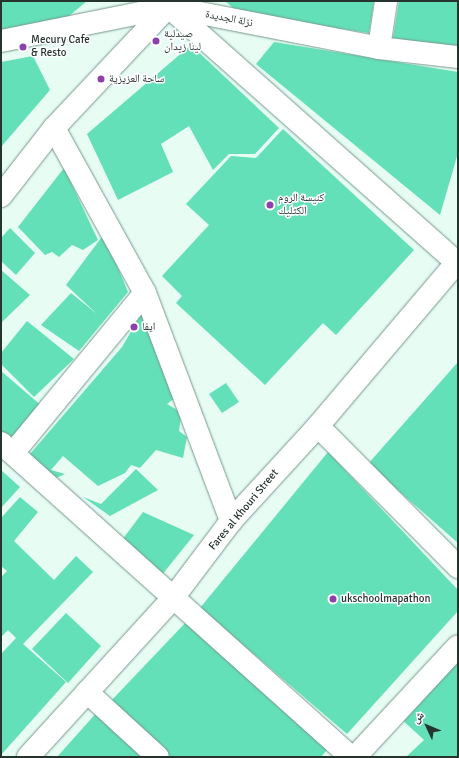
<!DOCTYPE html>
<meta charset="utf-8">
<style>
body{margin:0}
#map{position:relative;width:459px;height:758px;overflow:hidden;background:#e7fdf4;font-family:Signika,"Noto Naskh Arabic",sans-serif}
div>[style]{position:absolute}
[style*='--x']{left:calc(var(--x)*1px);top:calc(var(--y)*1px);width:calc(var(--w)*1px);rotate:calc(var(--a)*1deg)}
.building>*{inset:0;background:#64e0b8}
.roads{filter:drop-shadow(0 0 1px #76988b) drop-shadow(0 0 1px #76988b)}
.minor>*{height:22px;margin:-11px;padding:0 11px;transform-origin:11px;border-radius:11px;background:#fff}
.secondary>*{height:22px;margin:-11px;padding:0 11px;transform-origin:11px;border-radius:11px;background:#fff}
.dots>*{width:11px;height:11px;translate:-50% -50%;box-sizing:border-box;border:2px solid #fff;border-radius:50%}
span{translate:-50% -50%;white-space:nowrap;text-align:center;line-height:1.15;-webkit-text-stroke:3px #fff;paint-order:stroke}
.street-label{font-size:11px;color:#26342e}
.poi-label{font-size:11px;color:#26342e}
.left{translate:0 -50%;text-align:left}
.frame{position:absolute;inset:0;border:2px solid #26342e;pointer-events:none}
.north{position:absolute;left:407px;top:706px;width:40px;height:40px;-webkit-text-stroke:3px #fff;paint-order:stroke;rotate:314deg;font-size:11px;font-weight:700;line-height:16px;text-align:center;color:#26342e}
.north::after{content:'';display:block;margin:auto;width:14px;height:18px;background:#26342e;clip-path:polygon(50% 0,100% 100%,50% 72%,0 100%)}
</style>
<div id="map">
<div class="building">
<i style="clip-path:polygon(1px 1px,87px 1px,63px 21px,1px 30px)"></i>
<i style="clip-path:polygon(225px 1px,374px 1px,369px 33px,240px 14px)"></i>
<i style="clip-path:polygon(399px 1px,458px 1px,458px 49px,393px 38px)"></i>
<i style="clip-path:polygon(274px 42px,458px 72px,458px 153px,440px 215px,256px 64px)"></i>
<i style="clip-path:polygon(191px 45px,279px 128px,255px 154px,229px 154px,213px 170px,189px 126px,161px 144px,173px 172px,118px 200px,87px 134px)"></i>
<i style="clip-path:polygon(33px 56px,50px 90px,1px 147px,1px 62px)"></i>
<i style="clip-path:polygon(283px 129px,414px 250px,336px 335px,323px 323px,265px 385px,176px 303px,182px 296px,162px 276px,209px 225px,186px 204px,231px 156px,256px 158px)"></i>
<i style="clip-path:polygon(64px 168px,98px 240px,83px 250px,72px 245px,59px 257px,52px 252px,45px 255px,18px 227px)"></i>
<i style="clip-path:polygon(10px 228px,35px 253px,16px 275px,1px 261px,1px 238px)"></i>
<i style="clip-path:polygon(104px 234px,128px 292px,79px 351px,41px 325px,71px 293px,97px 314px,66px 285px)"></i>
<i style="clip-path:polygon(1px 270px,30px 295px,1px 323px)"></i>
<i style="clip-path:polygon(143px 311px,152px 343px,167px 372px,175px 398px,167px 404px,179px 411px,181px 417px,179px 431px,187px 437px,183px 458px,156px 450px,140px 468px,131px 465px,125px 473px,98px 486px,63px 456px,51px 470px,65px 474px,54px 479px,30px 454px,122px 347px)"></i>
<i style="clip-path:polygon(27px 321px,74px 359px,34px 397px,1px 364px,1px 353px)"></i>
<i style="clip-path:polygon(458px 362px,458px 543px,368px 464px)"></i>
<i style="clip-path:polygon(1px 371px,43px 407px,9px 440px,1px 431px)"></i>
<i style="clip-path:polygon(226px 383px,239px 402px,222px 413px,209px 394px)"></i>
<i style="clip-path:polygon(328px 452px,458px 590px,458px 611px,347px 734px,200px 608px)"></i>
<i style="clip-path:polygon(136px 469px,158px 490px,110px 516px,83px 497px,101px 504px)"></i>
<i style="clip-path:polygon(1px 470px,20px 487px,1px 508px)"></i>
<i style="clip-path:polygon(20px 497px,38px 512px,14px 541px,54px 580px,76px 556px,93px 572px,23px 644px,66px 682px,1px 755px,1px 654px,16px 638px,8px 630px,1px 637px,1px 577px,7px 571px,1px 566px,1px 518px)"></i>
<i style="clip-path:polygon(143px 512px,194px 535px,161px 576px,122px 540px)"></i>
<i style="clip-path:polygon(66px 613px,101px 646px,68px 683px,32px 649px)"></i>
<i style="clip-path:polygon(189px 619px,332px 744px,321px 757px,167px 757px,109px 703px)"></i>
<i style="clip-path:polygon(458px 653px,458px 757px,406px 757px,424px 740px,398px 716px)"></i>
<i style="clip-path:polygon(98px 711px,148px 757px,57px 757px)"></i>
</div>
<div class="roads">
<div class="minor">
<i style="--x:169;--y:7;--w:387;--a:41.6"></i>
<i style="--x:1;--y:41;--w:171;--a:-11.4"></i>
<i style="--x:169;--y:7;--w:214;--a:11"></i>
<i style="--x:379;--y:48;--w:80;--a:6.5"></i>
<i style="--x:379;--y:48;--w:48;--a:-81.5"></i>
<i style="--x:54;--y:128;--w:188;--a:61.1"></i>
<i style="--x:145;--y:293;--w:244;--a:69.3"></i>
<i style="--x:1;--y:196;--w:86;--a:-52.1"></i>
<i style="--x:54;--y:128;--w:169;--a:-46.7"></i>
<i style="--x:318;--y:426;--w:199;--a:45.2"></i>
<i style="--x:1;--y:443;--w:470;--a:41.9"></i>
<i style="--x:13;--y:453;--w:207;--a:-50.5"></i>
<i style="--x:87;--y:692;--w:96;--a:42.5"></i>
<i style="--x:28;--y:757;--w:215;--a:-47.6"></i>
<i style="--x:173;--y:598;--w:96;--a:-53"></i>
<i style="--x:231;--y:521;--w:129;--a:-47.5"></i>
<i style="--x:318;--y:426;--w:216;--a:-49.7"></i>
</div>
<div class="secondary">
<i style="--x:355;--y:757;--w:151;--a:-47.1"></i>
</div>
</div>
<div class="dots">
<i style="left:156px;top:41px;background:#8e3faf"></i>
<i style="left:23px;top:47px;background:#8e3faf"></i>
<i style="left:101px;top:79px;background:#8e3faf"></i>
<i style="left:270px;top:205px;background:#8e3faf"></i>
<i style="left:134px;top:327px;background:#8e3faf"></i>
<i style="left:333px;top:599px;background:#8e3faf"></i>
</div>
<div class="street-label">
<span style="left:229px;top:19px;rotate:11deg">نزلة الجديدة</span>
<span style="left:244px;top:510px;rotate:-50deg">Fares al Khouri Street</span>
</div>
<div class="poi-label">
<span class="left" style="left:164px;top:41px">صيدلية<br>لينا زيدان</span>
<span class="left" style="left:31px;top:47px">Mecury Cafe<br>&amp; Resto</span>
<span class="left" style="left:109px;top:79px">ساحة العزيزية</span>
<span class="left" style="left:278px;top:205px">كنيسة الروم<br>الكثليك</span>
<span class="left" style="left:142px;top:327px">ايفا</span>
<span class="left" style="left:341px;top:599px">ukschoolmapathon</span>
</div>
<div class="frame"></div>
<div class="north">ش</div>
</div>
